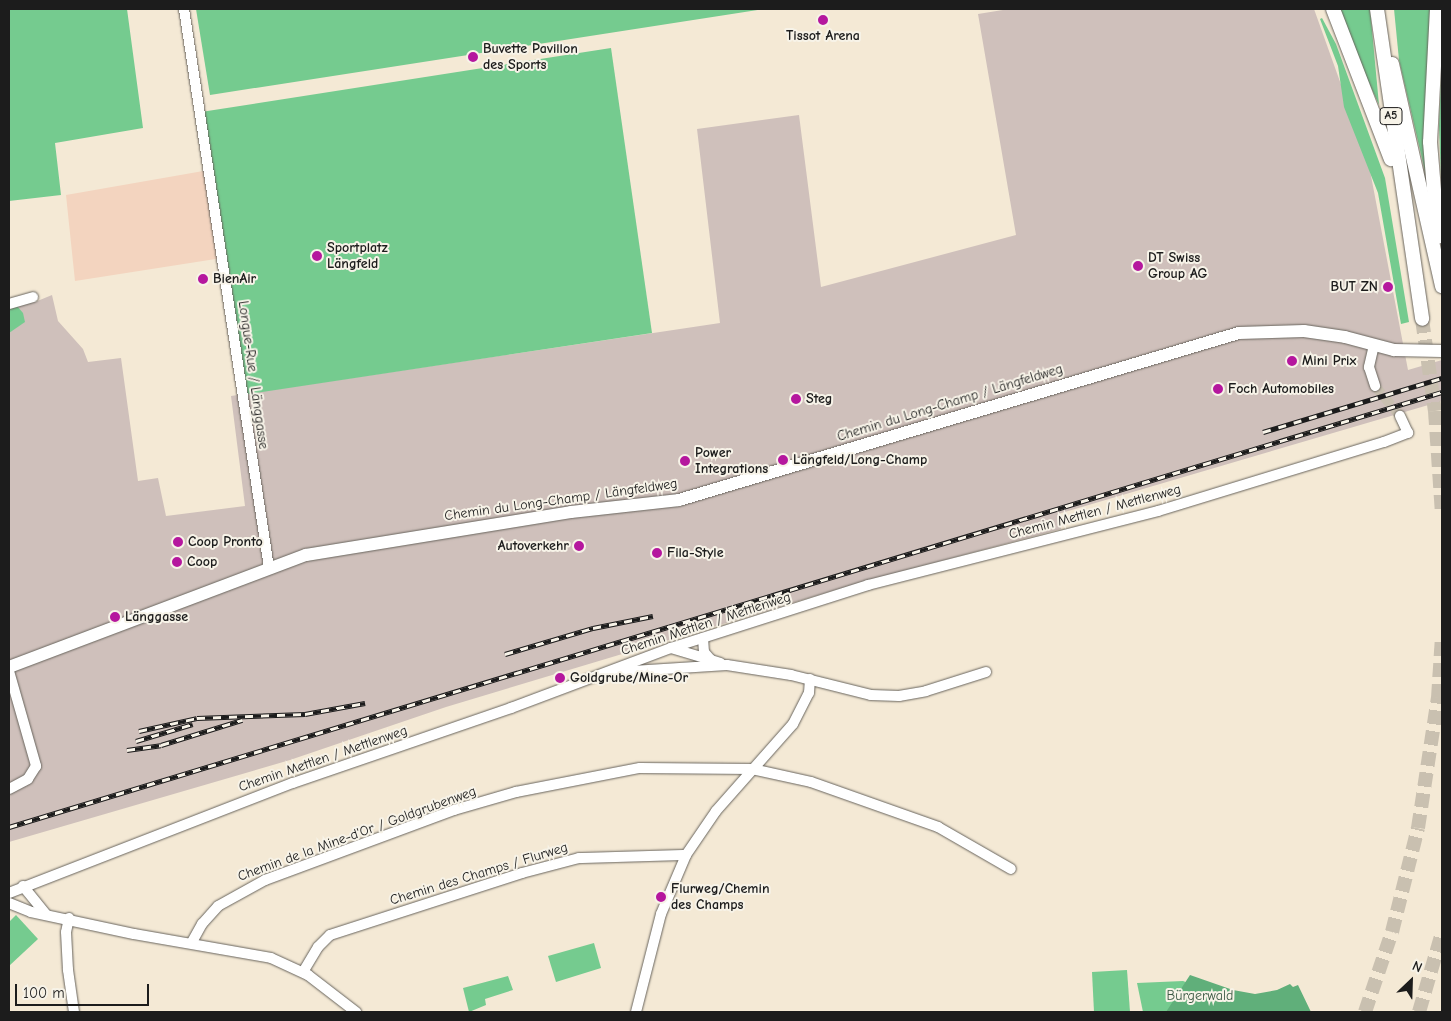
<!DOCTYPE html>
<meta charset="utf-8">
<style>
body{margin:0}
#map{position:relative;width:1451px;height:1021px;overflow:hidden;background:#f4e9d5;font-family:"Comic Neue",sans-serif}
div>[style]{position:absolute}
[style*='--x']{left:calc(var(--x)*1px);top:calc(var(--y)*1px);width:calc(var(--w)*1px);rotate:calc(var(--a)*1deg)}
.built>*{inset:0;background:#f3d4bf}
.industrial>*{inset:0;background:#cfc0bb}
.green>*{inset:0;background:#75cb8f}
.forest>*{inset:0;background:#60af7a}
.minor-tunnel>*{height:10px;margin-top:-5px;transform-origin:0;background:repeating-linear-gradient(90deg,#c9c0b0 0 10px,transparent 0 15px)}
.highway-tunnel>*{height:14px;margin-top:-7px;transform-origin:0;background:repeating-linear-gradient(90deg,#c9c0b0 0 14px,transparent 0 21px)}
.roads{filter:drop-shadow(0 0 1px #68645d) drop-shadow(0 0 1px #68645d)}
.minor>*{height:10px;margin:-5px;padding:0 5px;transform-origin:5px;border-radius:5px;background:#fff}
.major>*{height:12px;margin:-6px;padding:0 6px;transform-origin:6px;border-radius:6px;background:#fff}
.highway>*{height:14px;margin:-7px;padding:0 7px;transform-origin:7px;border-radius:7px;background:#fff}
.rail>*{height:4.5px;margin-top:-2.25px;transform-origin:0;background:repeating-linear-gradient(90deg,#f7f3e8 0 8px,#1c1c1c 0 16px);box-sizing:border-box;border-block:1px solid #1c1c1c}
.dots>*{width:14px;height:14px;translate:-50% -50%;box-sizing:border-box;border:2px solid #f7f3e8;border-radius:50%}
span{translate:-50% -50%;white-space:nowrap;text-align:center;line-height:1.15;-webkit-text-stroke:4px #f7f3e8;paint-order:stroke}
.shield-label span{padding:1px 4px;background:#f7f3e8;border:1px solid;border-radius:4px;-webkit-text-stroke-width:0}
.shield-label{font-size:12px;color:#1c1c1c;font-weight:700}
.poi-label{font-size:14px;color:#1c1c1c;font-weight:700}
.left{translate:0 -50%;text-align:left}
.right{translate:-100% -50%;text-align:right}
.street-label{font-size:14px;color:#1c1c1c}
.park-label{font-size:14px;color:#3b5944}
.frame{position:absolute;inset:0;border:10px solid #1c1c1c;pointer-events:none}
.north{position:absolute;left:1386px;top:956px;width:50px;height:50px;-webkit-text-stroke:4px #f7f3e8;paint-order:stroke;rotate:24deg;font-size:14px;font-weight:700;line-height:20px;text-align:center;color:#1c1c1c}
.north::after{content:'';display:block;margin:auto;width:18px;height:22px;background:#1c1c1c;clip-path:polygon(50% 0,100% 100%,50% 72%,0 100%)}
.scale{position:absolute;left:15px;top:984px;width:134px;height:22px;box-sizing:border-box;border:2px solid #1c1c1c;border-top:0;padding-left:6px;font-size:15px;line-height:18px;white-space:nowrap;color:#1c1c1c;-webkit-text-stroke:4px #f7f3e8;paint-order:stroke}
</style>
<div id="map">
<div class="built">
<i style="clip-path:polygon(209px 170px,222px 258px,75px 281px,66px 195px)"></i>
</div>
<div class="industrial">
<i style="clip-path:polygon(1009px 9px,1314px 9px,1368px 160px,1408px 370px,1442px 360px,1442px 401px,1058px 514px,1061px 529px,862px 582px,446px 707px,290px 760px,9px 842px,9px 304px,33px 297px,35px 302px,52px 295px,58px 321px,83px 349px,88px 362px,121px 358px,138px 481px,158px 478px,166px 516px,245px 506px,231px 396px,720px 323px,697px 129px,799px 115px,821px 287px,1016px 235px,978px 14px)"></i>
</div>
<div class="green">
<i style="clip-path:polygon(9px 9px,127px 9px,143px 128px,55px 143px,61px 195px,9px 201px)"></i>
<i style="clip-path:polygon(196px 9px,764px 9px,210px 95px)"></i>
<i style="clip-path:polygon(1340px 9px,1370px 9px,1379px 105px,1365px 74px)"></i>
<i style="clip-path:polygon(1394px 9px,1430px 9px,1427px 180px,1399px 60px)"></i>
<i style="clip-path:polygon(1322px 18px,1336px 44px,1385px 178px,1409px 322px,1401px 324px,1378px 193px,1344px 107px,1338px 66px,1320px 19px)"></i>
<i style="clip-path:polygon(611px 48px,652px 333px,242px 395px,201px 112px)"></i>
<i style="clip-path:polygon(1442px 53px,1442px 205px,1439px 126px)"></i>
<i style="clip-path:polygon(17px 306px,23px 313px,25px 322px,9px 333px,9px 308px)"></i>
<i style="clip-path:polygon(16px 915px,38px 939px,9px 966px,9px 922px)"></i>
<i style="clip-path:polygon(594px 943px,601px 968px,556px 982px,548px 956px)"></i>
<i style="clip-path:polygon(1127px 970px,1130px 1012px,1094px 1012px,1092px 972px)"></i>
<i style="clip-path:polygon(508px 976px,513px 990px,485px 999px,486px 1005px,469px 1012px,463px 988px)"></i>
<i style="clip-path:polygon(1183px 981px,1229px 998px,1223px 1012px,1143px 1012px,1137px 983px)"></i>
</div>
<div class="forest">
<i style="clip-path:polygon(1190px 975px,1233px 990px,1255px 994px,1277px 990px,1290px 984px,1293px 987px,1298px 985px,1311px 1012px,1166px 1012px)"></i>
</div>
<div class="minor-tunnel">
<i style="--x:1375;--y:386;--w:39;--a:50"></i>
</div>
<div class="highway-tunnel">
<i style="--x:1422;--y:319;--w:93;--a:82"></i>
<i style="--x:1435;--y:411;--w:102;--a:86.1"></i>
<i style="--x:1365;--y:1012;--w:84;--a:-71.4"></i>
<i style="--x:1392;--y:932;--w:107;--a:-76"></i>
<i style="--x:1418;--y:828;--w:132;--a:-81.3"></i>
<i style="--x:1438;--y:698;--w:62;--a:-86.3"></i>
<i style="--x:1419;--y:1012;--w:82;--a:-73.8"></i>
</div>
<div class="roads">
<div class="minor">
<i style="--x:184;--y:9;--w:565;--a:81.35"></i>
<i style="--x:9;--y:304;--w:25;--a:-16"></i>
<i style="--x:1374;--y:345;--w:23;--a:103"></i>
<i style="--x:1369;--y:367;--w:20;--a:72"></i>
<i style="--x:703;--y:638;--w:14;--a:86"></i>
<i style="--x:704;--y:652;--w:11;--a:49"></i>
<i style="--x:711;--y:660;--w:10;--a:17"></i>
<i style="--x:671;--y:648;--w:42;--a:16.7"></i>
<i style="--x:9;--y:671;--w:99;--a:74.1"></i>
<i style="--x:36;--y:766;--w:15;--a:122"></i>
<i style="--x:28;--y:779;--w:21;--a:152"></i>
<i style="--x:617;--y:672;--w:110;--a:-3.6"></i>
<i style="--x:727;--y:665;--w:65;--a:8.9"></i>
<i style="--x:791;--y:675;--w:82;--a:14"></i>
<i style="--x:871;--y:695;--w:28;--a:2"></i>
<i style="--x:899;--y:696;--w:27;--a:-10"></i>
<i style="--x:926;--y:691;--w:63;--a:-17.6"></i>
<i style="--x:23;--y:886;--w:36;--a:51"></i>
<i style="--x:9;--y:893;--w:305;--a:-21.2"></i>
<i style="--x:293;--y:783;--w:231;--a:-19"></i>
<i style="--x:511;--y:708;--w:171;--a:-20.6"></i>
<i style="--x:671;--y:648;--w:207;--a:-17.7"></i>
<i style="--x:868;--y:585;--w:299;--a:-14.3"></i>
<i style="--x:1158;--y:511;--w:236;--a:-17"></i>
<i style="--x:1384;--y:442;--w:26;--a:-21"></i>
<i style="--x:1408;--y:433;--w:19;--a:-115"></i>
<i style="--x:9;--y:903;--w:24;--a:22"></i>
<i style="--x:31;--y:912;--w:105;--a:12.1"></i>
<i style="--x:134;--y:934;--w:139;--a:9.9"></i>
<i style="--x:271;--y:958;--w:41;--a:24.7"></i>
<i style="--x:308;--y:975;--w:61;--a:37.6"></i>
<i style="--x:69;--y:918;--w:14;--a:102"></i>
<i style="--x:66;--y:932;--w:38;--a:87"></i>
<i style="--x:68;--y:970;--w:42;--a:81.9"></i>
<i style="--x:192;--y:942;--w:21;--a:-61"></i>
<i style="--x:202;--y:924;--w:24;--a:-48"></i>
<i style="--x:218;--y:906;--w:54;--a:-29"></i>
<i style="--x:265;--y:880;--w:202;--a:-20.3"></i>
<i style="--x:454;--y:810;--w:65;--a:-16.2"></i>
<i style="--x:516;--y:792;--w:126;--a:-11"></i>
<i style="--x:640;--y:768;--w:112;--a:0.5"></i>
<i style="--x:752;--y:769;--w:60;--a:12.4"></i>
<i style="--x:811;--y:782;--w:135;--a:19.5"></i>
<i style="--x:938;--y:827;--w:84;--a:29.9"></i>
<i style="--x:303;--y:972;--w:29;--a:-59"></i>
<i style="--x:318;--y:947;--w:17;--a:-45"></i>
<i style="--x:330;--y:935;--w:202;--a:-17.9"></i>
<i style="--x:522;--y:873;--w:59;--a:-14.7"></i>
<i style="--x:579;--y:858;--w:107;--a:-1.6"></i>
<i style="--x:636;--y:1012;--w:101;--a:-75.7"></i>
<i style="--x:661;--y:914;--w:64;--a:-67"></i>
<i style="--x:686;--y:855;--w:53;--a:-55.7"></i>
<i style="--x:716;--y:811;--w:116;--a:-48.5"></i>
<i style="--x:793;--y:724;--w:35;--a:-63"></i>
<i style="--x:809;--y:693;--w:14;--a:-86"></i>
</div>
<div class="major">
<i style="--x:9;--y:667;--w:317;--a:-20.7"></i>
<i style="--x:306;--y:555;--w:268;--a:-9.2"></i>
<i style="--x:571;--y:512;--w:109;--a:-6.3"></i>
<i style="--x:679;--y:500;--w:584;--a:-16.61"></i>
<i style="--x:1239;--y:333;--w:65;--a:-1.8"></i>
<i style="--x:1304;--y:331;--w:41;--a:8.3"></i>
<i style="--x:1345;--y:337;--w:51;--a:14.9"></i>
<i style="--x:1394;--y:350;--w:48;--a:1.2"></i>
</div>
<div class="highway">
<i style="--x:1333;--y:9;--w:161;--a:68.9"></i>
<i style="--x:1377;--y:9;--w:313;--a:81.7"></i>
<i style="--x:1437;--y:9;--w:133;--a:93"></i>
<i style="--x:1430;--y:142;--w:95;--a:85.2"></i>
<i style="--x:1392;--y:64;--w:228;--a:77.3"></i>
</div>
</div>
<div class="rail">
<i style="--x:1263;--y:432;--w:187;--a:-16.8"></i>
<i style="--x:505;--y:654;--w:92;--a:-16.5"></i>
<i style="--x:593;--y:628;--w:61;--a:-11.3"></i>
<i style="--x:139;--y:731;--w:59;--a:-12.6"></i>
<i style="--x:197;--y:718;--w:108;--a:-2.1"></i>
<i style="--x:305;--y:714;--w:61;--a:-10.4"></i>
<i style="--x:136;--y:741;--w:59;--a:-16.6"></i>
<i style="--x:127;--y:750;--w:34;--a:-8"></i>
<i style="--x:161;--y:745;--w:85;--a:-17.2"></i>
<i style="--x:9;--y:827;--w:1498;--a:-16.89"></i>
</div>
<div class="dots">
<i style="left:823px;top:20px;background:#b5179e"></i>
<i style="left:473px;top:57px;background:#b5179e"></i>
<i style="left:317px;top:256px;background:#b5179e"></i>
<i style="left:1138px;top:266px;background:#b5179e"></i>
<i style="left:203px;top:279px;background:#b5179e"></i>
<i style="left:1388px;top:287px;background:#b5179e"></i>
<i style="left:1292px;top:361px;background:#b5179e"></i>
<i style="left:1218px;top:389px;background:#b5179e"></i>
<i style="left:796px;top:399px;background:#b5179e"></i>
<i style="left:783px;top:460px;background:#b5179e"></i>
<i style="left:685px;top:461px;background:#b5179e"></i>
<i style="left:178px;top:542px;background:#b5179e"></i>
<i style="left:579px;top:546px;background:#b5179e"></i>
<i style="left:657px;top:553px;background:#b5179e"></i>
<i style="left:177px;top:562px;background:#b5179e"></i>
<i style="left:115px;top:617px;background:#b5179e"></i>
<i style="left:560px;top:678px;background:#b5179e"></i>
<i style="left:661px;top:897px;background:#b5179e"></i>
</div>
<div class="shield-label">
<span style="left:1391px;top:116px">A5</span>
</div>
<div class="poi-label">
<span style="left:823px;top:36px">Tissot Arena</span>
<span class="left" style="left:483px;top:57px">Buvette Pavillon<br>des Sports</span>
<span class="left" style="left:327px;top:256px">Sportplatz<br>Längfeld</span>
<span class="left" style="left:1148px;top:266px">DT Swiss<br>Group AG</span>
<span class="left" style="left:213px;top:279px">BienAir</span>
<span class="right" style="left:1378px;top:287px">BUT ZN</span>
<span class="left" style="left:1302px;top:361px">Mini Prix</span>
<span class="left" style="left:1228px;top:389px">Foch Automobiles</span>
<span class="left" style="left:806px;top:399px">Steg</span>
<span class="left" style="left:695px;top:461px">Power<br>Integrations</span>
<span class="left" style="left:793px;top:460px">Längfeld/Long-Champ</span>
<span class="left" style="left:188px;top:542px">Coop Pronto</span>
<span class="right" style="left:569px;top:546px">Autoverkehr</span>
<span class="left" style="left:667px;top:553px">Fila-Style</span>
<span class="left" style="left:187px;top:562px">Coop</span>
<span class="left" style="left:125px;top:617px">Länggasse</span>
<span class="left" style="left:570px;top:678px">Goldgrube/Mine-Or</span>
<span class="left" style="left:671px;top:897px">Flurweg/Chemin<br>des Champs</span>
</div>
<div class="street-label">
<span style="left:253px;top:375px;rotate:82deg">Longue-Rue / Länggasse</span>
<span style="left:950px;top:403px;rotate:-17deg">Chemin du Long-Champ / Längfeldweg</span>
<span style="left:561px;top:500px;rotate:-8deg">Chemin du Long-Champ / Längfeldweg</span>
<span style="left:1095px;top:512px;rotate:-15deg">Chemin Mettlen / Mettlenweg</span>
<span style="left:706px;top:624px;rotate:-18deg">Chemin Mettlen / Mettlenweg</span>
<span style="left:323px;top:759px;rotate:-19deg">Chemin Mettlen / Mettlenweg</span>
<span style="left:357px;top:834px;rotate:-20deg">Chemin de la Mine-d'Or / Goldgrubenweg</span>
<span style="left:479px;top:874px;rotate:-17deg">Chemin des Champs / Flurweg</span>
</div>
<div class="park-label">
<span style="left:1200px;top:996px">Bürgerwald</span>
</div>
<div class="frame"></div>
<div class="north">N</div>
<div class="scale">100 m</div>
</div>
